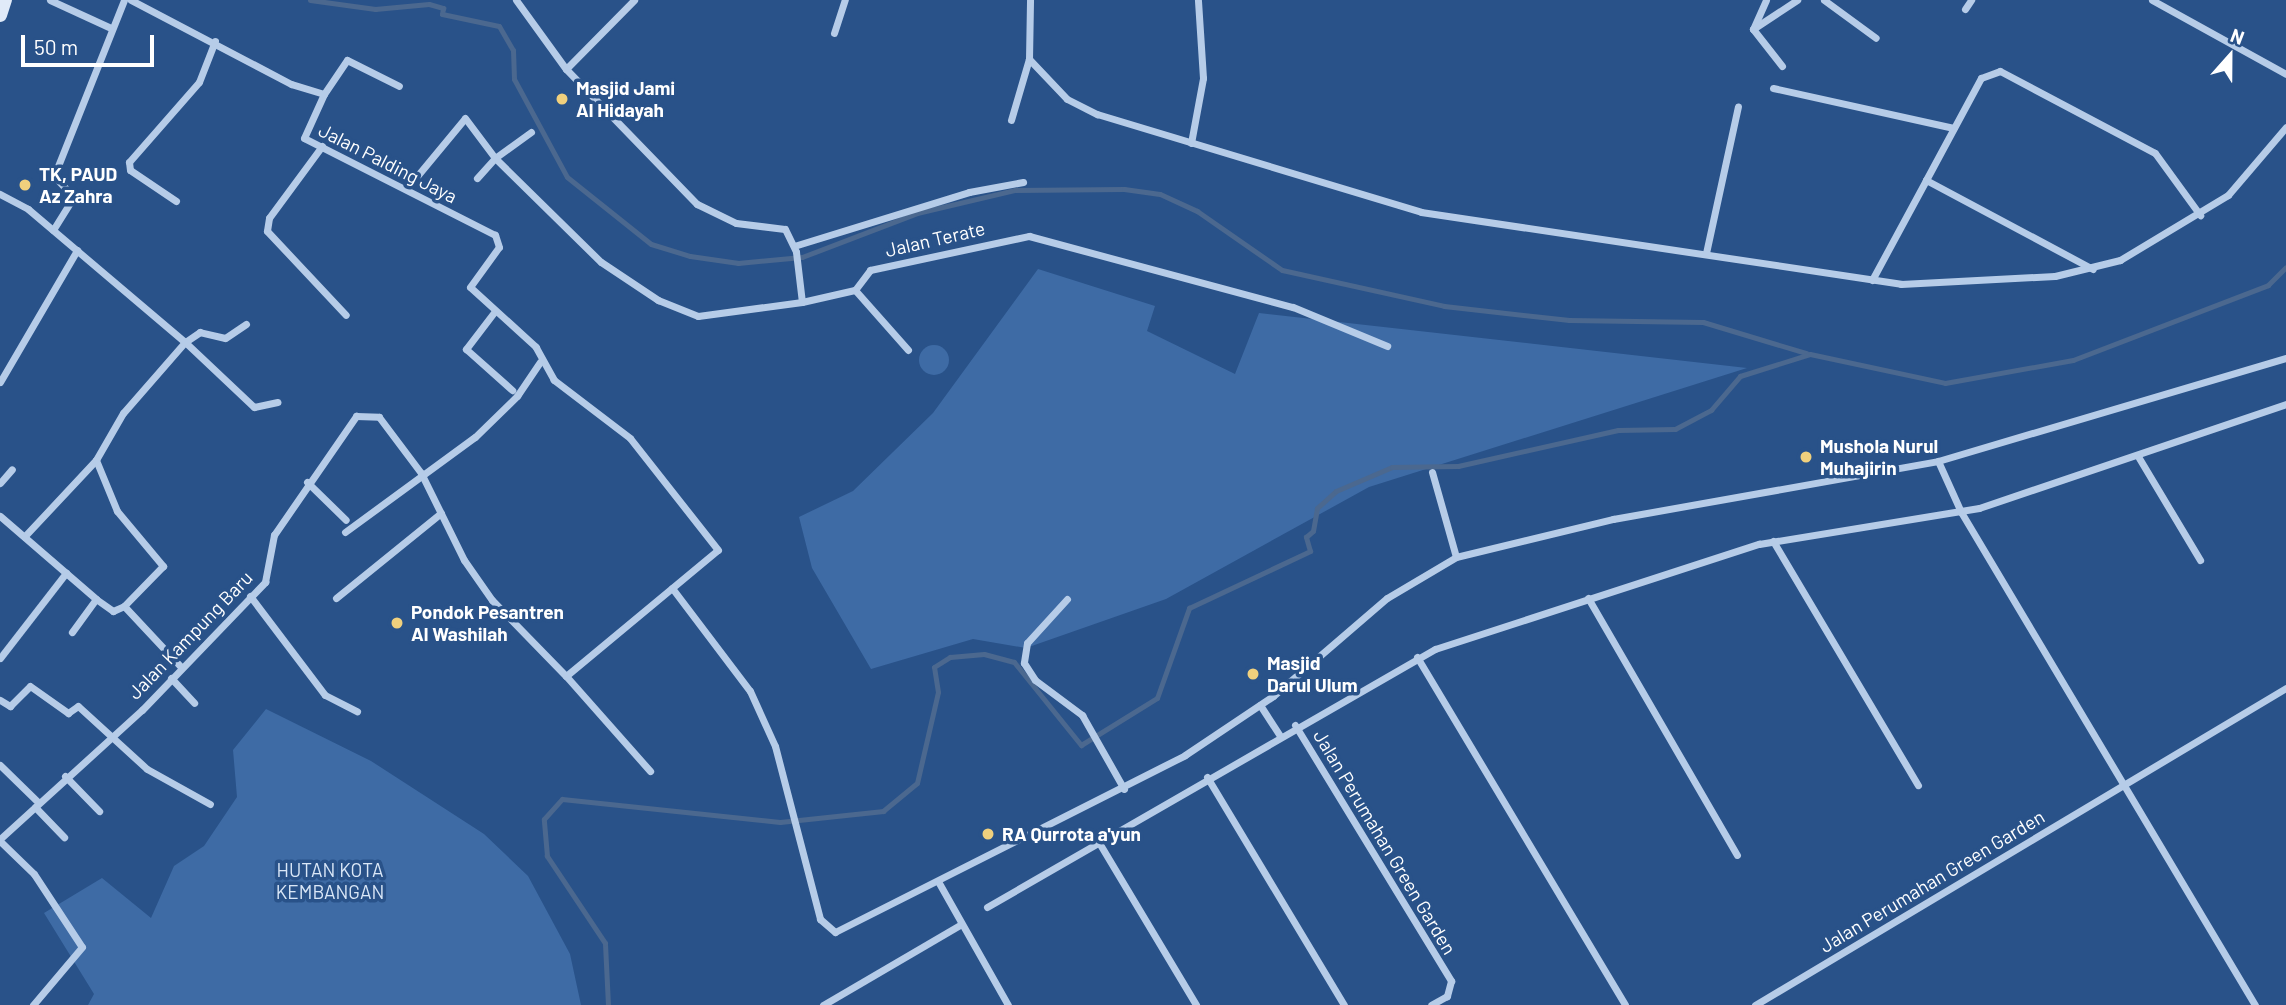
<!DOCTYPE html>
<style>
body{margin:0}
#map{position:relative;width:2286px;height:1005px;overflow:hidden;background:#295289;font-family:Barlow,sans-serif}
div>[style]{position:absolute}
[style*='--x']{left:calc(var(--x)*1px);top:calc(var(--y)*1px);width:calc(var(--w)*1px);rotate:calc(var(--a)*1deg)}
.green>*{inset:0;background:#3e6ba5}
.round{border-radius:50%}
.stream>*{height:5px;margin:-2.5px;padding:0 2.5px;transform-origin:2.5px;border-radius:2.5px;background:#4b688f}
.street>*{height:7px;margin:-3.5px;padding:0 3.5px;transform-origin:3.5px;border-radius:3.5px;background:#b6cce8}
.secondary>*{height:14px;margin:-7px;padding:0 7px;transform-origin:7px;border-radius:7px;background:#e0eaf8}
.dots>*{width:19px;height:19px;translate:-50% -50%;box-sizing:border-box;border:4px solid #295289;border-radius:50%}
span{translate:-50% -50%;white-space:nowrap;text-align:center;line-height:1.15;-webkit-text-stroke:7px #295289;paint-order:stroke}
.poi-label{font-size:19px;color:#fff;font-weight:700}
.left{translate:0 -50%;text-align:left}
.street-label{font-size:19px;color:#fff}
.park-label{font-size:19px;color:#dae7f7}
.north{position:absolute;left:2195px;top:21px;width:70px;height:70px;-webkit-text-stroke:5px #295289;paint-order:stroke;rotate:21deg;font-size:19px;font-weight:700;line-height:28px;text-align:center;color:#fff}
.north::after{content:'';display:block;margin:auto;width:24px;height:32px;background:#fff;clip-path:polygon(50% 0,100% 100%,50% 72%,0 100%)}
.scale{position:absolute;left:21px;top:35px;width:133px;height:32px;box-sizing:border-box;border:4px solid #fff;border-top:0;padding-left:9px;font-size:21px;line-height:24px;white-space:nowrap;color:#fff;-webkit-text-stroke:5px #295289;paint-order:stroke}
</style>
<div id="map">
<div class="green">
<i style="clip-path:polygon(1038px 269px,1155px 306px,1147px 331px,1235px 374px,1259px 313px,1747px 368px,1369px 487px,1166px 599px,1026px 648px,973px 639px,871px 669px,812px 568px,799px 517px,853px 491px,933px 413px)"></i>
<i class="round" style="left:919px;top:345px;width:30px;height:30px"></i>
<i style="clip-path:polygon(266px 709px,371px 761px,484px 834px,528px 876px,570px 954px,581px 1005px,88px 1005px,94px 994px,44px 913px,102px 878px,151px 918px,174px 866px,204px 846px,237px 797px,233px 750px)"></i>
</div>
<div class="stream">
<i style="--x:310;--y:0;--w:66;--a:7.9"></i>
<i style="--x:375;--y:9;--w:54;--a:-5.3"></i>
<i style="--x:429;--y:4;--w:15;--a:16"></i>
<i style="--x:443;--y:8;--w:6;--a:99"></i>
<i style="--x:442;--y:14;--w:58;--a:11.9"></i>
<i style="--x:499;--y:26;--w:28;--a:60"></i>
<i style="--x:513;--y:50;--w:29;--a:88"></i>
<i style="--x:514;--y:79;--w:111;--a:61.6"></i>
<i style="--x:567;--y:177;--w:107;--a:38.6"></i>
<i style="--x:651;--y:244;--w:41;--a:17.1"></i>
<i style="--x:690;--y:256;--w:49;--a:8.3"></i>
<i style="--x:738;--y:263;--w:64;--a:-5.4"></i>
<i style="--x:802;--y:257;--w:123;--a:-20.9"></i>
<i style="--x:917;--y:213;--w:101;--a:-13.2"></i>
<i style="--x:1015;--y:190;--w:109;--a:-0.5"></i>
<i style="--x:1124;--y:189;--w:36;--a:8"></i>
<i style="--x:1160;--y:194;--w:41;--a:24.7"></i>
<i style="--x:1197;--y:211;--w:103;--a:34.8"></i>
<i style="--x:1282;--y:270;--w:166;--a:12.5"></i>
<i style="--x:1444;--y:306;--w:126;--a:6.4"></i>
<i style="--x:1569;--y:320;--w:134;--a:0.9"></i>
<i style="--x:1703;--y:322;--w:108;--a:16.8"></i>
<i style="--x:608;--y:1005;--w:62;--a:-92.8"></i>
<i style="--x:605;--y:943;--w:105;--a:-123.7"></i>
<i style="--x:547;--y:856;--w:37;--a:-95"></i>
<i style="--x:544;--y:819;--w:27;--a:-48"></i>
<i style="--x:562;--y:799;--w:219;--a:6"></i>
<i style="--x:780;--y:822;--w:104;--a:-6.1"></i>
<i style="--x:883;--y:811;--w:44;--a:-39.5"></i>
<i style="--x:917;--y:783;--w:93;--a:-77"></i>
<i style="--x:938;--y:692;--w:25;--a:-99"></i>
<i style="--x:934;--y:667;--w:19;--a:-32"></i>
<i style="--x:950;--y:657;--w:34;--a:-5"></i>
<i style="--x:984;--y:654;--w:31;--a:15"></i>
<i style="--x:1014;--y:662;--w:107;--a:51.1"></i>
<i style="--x:1081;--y:745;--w:89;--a:-31.7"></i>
<i style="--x:1157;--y:698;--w:96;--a:-70.4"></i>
<i style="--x:1189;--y:608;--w:134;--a:-25.2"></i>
<i style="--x:1310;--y:551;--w:15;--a:-106"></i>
<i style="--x:1306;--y:537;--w:9;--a:-41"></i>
<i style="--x:1313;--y:531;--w:23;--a:-80"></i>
<i style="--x:1317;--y:508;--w:25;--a:-42"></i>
<i style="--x:1336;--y:491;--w:61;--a:-23.2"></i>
<i style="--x:1392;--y:467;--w:66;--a:-0.9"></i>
<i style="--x:1458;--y:466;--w:164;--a:-12.7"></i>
<i style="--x:1618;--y:430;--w:57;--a:-1"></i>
<i style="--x:1675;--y:429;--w:41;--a:-27.8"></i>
<i style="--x:1711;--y:410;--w:45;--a:-49.5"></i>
<i style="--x:1740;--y:376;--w:73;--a:-17.4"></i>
<i style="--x:1810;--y:354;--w:138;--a:12.1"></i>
<i style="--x:1945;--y:383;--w:130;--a:-10.2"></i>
<i style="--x:2073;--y:360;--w:209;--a:-21"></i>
<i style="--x:2268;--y:285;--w:25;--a:-45"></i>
</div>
<div class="street">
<i style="--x:50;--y:0;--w:67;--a:24.7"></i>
<i style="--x:516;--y:0;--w:85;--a:54.1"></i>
<i style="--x:566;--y:69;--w:188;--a:45.9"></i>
<i style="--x:697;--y:204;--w:43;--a:26"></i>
<i style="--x:736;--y:223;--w:49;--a:7"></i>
<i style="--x:785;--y:229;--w:25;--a:64"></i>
<i style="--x:796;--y:252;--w:50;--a:83.2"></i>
<i style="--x:802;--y:302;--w:54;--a:-12.8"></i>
<i style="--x:1766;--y:0;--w:32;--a:114"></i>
<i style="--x:1753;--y:29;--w:53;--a:-33.4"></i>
<i style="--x:1824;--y:0;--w:64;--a:36.2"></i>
<i style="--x:2152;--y:0;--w:153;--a:28.9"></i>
<i style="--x:1965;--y:9;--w:11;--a:-56"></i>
<i style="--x:1753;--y:29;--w:47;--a:51.9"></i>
<i style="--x:834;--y:33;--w:35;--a:-72"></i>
<i style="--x:1029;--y:59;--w:55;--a:46.5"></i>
<i style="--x:1067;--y:99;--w:34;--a:27"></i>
<i style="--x:1097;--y:114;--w:338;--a:16.8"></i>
<i style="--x:1421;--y:212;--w:485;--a:8.5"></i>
<i style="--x:1901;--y:284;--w:154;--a:-3"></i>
<i style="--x:2055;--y:276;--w:67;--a:-13.8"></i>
<i style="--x:2120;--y:260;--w:126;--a:-31"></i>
<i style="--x:2228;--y:195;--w:89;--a:-49.5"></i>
<i style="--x:566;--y:69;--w:97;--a:-45.4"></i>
<i style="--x:1773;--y:88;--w:185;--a:12.5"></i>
<i style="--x:324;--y:94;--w:41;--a:-55.9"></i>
<i style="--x:347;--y:60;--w:58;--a:26.6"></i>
<i style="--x:1011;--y:120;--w:64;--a:-73.6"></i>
<i style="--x:1029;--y:59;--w:59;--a:-89"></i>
<i style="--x:531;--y:132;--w:44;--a:144.2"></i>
<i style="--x:495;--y:158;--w:148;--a:44.5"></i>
<i style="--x:601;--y:262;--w:69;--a:33.7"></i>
<i style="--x:658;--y:300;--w:43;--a:21.8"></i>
<i style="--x:698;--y:316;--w:105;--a:-7.7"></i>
<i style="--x:1191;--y:143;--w:66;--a:-79.5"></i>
<i style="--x:1203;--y:78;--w:78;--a:-93.7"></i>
<i style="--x:322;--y:146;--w:89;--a:126.4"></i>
<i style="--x:269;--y:218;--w:13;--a:99"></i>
<i style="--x:267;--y:231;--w:115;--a:46.8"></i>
<i style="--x:1926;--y:180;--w:116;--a:-61.7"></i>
<i style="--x:1981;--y:78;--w:20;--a:-20"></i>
<i style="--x:2000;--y:71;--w:175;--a:27.9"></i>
<i style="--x:2155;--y:153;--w:77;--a:54"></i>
<i style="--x:408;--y:187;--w:89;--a:-50.4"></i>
<i style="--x:465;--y:118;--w:50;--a:53.1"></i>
<i style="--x:495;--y:158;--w:27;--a:132"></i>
<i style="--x:0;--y:194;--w:32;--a:28"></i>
<i style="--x:28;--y:209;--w:206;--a:40.3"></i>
<i style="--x:185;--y:342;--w:94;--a:131.1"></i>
<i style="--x:123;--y:413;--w:54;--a:119.9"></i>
<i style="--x:96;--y:460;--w:105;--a:133.1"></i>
<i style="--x:176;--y:201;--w:55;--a:-146"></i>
<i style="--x:130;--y:170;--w:8;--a:-97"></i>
<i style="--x:129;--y:162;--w:106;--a:-48.8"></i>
<i style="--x:199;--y:82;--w:44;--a:-68.7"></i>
<i style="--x:53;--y:230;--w:39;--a:-58"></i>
<i style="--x:74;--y:197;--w:29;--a:-134"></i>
<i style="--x:54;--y:176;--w:189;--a:-68.3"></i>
<i style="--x:794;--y:246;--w:183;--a:-17.1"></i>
<i style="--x:969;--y:192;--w:55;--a:-10.5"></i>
<i style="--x:1706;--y:253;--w:150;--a:-77.7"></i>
<i style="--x:1872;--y:280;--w:114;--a:-61.6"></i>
<i style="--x:1926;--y:180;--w:189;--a:28.1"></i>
<i style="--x:855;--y:290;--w:25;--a:-53"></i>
<i style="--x:870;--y:270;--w:163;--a:-12.1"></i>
<i style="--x:1029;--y:236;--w:273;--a:15.1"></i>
<i style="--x:1293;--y:307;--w:102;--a:22.5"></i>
<i style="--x:855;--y:290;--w:80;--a:48.5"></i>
<i style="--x:495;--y:311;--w:48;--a:127.3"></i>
<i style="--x:466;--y:349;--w:62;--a:41.7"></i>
<i style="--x:246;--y:324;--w:25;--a:146"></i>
<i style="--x:225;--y:338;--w:26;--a:-167"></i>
<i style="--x:200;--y:332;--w:18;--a:146"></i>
<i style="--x:185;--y:342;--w:95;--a:43.3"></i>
<i style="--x:254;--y:407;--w:24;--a:-12"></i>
<i style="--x:0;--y:382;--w:153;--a:-59.7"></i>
<i style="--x:2139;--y:458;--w:119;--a:59.1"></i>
<i style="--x:96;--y:460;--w:55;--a:67.6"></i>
<i style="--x:117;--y:511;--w:72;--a:50.1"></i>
<i style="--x:163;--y:566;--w:56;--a:134.3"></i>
<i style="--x:124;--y:606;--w:83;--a:46.9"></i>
<i style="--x:1938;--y:461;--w:56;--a:65.7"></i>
<i style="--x:1961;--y:512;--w:574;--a:59.19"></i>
<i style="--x:1432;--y:472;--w:88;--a:74.2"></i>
<i style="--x:307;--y:482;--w:54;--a:44.3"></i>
<i style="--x:0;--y:483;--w:18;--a:-49"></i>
<i style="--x:0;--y:516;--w:127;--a:40.8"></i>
<i style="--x:96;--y:599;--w:41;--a:126"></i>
<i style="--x:345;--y:532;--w:161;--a:-36.2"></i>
<i style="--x:475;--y:437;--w:59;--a:-44.3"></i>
<i style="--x:517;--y:396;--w:41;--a:-55.9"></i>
<i style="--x:1773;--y:541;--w:284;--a:59.3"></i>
<i style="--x:672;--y:588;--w:129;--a:52.9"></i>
<i style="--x:750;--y:691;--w:60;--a:65.6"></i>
<i style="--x:775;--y:746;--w:179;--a:75.4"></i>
<i style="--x:820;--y:919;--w:20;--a:41"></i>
<i style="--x:835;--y:932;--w:392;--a:-26.8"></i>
<i style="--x:1185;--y:755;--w:106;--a:-33.8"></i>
<i style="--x:1273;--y:696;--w:150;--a:-40.7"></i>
<i style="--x:1387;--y:598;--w:80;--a:-30.7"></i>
<i style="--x:1456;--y:557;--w:162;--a:-13.6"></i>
<i style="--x:1613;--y:519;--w:330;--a:-10.1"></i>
<i style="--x:1938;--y:461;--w:363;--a:-16.5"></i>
<i style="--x:250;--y:596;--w:124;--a:52.9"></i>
<i style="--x:325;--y:695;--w:36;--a:27"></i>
<i style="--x:336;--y:598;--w:135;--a:-39"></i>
<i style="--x:1588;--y:598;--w:297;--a:59.9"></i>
<i style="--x:96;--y:599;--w:21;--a:35"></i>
<i style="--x:113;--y:611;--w:12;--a:-24"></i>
<i style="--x:1067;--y:599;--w:59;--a:132.3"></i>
<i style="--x:1027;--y:643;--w:20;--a:99"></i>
<i style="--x:1024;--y:663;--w:20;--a:57"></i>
<i style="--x:1035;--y:680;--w:59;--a:36.7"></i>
<i style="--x:1082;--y:715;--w:85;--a:60.4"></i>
<i style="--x:1417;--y:657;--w:405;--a:59.1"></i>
<i style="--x:0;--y:658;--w:108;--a:-52.2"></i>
<i style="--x:566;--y:676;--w:127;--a:48.5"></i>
<i style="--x:171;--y:678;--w:34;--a:47"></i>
<i style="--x:0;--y:700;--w:12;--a:31"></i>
<i style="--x:10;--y:706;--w:28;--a:-45"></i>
<i style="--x:30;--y:686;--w:47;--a:35.4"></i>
<i style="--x:68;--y:713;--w:12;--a:-35"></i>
<i style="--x:78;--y:706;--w:93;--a:42.4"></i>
<i style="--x:147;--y:769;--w:72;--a:29.1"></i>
<i style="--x:1260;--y:705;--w:35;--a:57"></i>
<i style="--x:1295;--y:725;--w:300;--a:58.6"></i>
<i style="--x:1451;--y:981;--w:16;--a:105"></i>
<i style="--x:1447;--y:996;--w:18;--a:151"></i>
<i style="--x:0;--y:765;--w:54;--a:44.3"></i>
<i style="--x:65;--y:776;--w:49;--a:45.8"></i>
<i style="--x:1207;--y:777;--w:266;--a:59"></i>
<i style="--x:35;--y:807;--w:42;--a:46"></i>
<i style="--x:0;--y:839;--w:192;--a:-42.3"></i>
<i style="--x:142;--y:710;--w:178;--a:-46.1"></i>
<i style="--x:265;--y:582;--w:48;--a:-79.2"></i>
<i style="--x:274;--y:535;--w:145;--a:-55.4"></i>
<i style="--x:356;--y:416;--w:23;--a:2"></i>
<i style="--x:379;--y:417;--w:70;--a:53.1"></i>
<i style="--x:421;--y:473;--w:97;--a:63.7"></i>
<i style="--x:464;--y:560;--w:49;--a:55"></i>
<i style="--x:492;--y:600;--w:106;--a:45.8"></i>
<i style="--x:566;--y:676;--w:197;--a:-39.7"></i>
<i style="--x:718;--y:550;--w:142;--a:-128.2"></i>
<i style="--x:630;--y:438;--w:96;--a:-142.7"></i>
<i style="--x:554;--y:380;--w:38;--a:-119"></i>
<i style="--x:536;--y:347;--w:89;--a:-137.7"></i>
<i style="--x:470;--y:287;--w:49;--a:-54.1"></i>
<i style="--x:499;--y:247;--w:13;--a:-108"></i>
<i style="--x:495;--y:235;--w:214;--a:-153.1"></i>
<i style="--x:304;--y:138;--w:48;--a:-65.6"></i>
<i style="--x:324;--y:94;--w:34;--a:-163"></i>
<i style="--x:291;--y:84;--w:181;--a:-152.3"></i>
<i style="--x:0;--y:841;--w:47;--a:44.1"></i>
<i style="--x:34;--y:874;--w:87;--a:56.7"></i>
<i style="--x:82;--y:947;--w:76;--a:130.2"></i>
<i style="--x:1098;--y:841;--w:191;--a:59.1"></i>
<i style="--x:939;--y:883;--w:140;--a:60.5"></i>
<i style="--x:987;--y:907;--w:517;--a:-29.94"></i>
<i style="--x:1435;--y:649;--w:341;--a:-18"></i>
<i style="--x:1759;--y:544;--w:223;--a:-9.3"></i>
<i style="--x:1979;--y:508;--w:324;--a:-18.7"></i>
<i style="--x:823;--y:1005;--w:159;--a:-30.3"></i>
<i style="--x:1755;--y:1005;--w:618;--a:-30.84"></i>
</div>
<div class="secondary">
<i style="--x:0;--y:15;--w:16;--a:-72"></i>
</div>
<div class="dots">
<i style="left:562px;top:99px;background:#f0d07d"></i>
<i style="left:25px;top:185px;background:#f0d07d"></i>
<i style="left:1806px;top:457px;background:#f0d07d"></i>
<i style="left:397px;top:623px;background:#f0d07d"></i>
<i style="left:1253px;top:674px;background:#f0d07d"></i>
<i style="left:988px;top:834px;background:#f0d07d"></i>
</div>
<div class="poi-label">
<span class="left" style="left:576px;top:99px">Masjid Jami<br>Al Hidayah</span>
<span class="left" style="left:39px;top:185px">TK, PAUD<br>Az Zahra</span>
<span class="left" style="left:1820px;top:457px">Mushola Nurul<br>Muhajirin</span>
<span class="left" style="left:411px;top:623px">Pondok Pesantren<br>Al Washilah</span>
<span class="left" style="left:1267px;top:674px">Masjid<br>Darul Ulum</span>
<span class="left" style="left:1002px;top:834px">RA Qurrota a'yun</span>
</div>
<div class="street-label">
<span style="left:388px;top:163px;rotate:27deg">Jalan Palding Jaya</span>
<span style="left:935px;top:239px;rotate:-13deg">Jalan Terate</span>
<span style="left:190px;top:635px;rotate:-46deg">Jalan Kampung Baru</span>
<span style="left:1385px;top:842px;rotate:59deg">Jalan Perumahan Green Garden</span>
<span style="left:1932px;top:881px;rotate:-31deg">Jalan Perumahan Green Garden</span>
</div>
<div class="park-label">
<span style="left:330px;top:881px">HUTAN KOTA<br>KEMBANGAN</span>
</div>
<div class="north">N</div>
<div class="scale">50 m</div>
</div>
